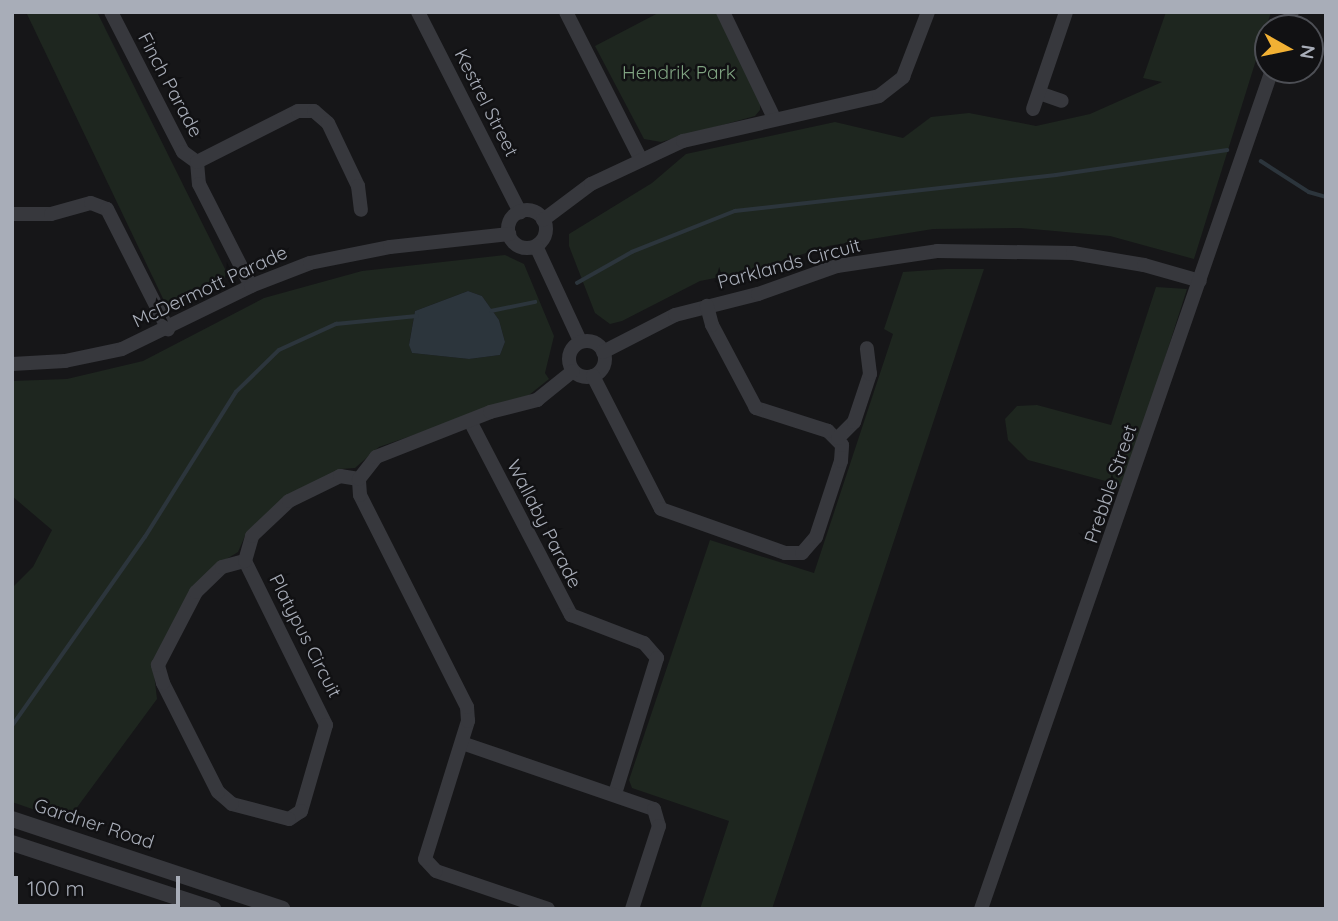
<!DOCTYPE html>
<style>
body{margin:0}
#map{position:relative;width:1338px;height:921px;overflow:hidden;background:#161618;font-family:Quicksand,sans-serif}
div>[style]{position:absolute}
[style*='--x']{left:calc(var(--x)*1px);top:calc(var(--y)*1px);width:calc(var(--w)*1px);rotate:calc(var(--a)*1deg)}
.green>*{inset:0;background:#1e261f}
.water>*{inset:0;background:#2c353c}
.stream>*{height:3.5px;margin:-1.75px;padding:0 1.75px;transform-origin:1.75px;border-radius:1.75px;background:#2c353c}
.minor>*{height:14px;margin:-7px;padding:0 7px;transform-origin:7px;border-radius:7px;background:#37383d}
.minor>.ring{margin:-7px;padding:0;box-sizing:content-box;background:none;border:14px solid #37383d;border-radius:50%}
.tertiary>*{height:16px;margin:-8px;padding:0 8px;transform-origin:8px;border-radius:8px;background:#37383d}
span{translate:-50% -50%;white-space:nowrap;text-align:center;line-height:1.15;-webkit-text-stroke:5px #111113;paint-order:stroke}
.park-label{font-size:19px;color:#7fa381}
.street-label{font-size:19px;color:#a8adb8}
.frame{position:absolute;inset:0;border:14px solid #a8adb8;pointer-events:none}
.north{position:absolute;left:1254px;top:14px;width:70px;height:70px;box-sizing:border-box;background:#111113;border:2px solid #4d4f55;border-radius:50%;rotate:99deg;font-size:19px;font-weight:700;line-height:28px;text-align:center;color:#a8adb8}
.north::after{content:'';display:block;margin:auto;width:24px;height:32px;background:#f2b134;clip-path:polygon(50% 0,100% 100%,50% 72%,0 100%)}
.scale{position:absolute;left:14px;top:876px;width:166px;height:32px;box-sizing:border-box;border:4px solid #a8adb8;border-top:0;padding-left:9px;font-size:21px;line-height:24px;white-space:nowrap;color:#a8adb8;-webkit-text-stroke:5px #111113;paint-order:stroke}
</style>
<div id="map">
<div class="green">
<i style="clip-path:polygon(26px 12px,97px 12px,226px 271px,225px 278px,168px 309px)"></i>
<i style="clip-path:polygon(660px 12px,716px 12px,760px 94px,760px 110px,755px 116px,661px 142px,644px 139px,595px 46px)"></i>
<i style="clip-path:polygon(1166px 12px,1271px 12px,1194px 259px,1110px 236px,1021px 228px,933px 229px,828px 246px,750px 271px,700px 281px,622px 321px,610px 324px,595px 313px,569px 246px,569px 234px,652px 183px,686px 154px,835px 122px,903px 138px,931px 117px,969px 113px,1036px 126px,1090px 114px,1162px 82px,1143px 78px)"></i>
<i style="clip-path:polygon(evenodd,505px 255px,524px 264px,554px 336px,545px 373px,549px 379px,529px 395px,379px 447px,355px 468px,340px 469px,245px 536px,238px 552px,225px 560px,153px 665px,157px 699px,67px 821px,12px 802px,12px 588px,33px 567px,52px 530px,12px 496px,12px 381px,67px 379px,143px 361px,264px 298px,362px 271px,505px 255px,468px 291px,482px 296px,499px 320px,505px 342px,500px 355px,469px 359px,412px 353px,409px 344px,415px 311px,468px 291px)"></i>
<i style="clip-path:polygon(946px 269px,984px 269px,772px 909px,700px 909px,729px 821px,632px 788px,629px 780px,710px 540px,814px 573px,893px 334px,884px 329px,903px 272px)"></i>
<i style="clip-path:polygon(1156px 287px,1187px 289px,1124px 486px,1028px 460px,1008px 440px,1005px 419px,1017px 406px,1037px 405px,1111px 425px)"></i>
</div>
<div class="water">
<i style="clip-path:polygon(468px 291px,482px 296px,499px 320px,505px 342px,500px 355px,469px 359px,412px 353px,409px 345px,415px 311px)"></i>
</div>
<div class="stream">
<i style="--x:1261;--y:161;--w:57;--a:32.9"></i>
<i style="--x:1309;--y:192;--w:18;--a:16"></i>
<i style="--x:577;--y:283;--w:63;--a:-29.4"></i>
<i style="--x:632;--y:252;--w:111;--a:-21.7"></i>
<i style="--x:735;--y:211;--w:323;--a:-6.4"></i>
<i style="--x:1056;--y:175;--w:173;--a:-8.3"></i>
<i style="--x:491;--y:311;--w:45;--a:-11.6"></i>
<i style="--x:12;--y:726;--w:231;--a:-54.9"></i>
<i style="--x:145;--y:537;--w:171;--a:-57.9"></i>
<i style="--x:236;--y:392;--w:60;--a:-44.3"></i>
<i style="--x:279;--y:350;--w:63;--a:-24.5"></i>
<i style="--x:336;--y:324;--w:81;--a:-5.6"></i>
</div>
<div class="minor">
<i style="--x:111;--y:12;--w:157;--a:62.8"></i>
<i style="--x:183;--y:152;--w:17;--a:36"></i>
<i style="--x:197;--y:162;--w:22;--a:85"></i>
<i style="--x:199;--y:184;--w:114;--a:63"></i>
<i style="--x:418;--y:12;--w:225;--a:63"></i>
<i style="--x:566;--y:12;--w:166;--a:63.1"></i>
<i style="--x:723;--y:12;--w:118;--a:64.3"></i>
<i style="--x:1287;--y:28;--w:17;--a:-73"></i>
<i style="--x:1039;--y:93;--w:24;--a:19"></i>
<i style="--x:1033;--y:109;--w:102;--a:-71.2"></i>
<i style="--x:197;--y:162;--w:113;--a:-26.8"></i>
<i style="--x:298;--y:111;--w:16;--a:0"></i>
<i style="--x:314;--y:111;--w:18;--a:41"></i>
<i style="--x:328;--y:123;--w:70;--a:64.5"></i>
<i style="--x:358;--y:186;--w:24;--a:83"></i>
<i class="ring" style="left:508px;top:210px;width:24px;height:24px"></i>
<i style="--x:12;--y:214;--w:39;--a:0"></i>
<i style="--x:51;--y:214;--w:41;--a:-15.4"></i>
<i style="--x:91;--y:203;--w:17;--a:21"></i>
<i style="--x:107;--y:209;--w:135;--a:63.1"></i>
<i style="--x:543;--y:220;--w:60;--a:-36.9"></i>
<i style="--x:591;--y:184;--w:102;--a:-25.1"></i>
<i style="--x:683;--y:141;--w:201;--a:-12.9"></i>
<i style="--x:879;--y:96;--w:31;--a:-38"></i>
<i style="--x:903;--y:77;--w:70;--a:-69"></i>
<i style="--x:536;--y:246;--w:105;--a:65.1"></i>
<i class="ring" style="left:569px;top:341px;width:22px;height:22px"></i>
<i style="--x:603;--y:352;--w:81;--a:-27.2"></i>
<i style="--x:675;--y:315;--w:86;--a:-14.2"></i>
<i style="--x:758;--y:294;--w:84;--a:-19.5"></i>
<i style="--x:837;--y:266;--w:101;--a:-8.5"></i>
<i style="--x:937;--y:251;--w:136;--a:0.8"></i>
<i style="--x:1073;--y:253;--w:72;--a:9.6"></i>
<i style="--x:1144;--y:265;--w:58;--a:15.9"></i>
<i style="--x:12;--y:364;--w:53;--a:-3.2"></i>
<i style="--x:65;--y:361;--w:58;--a:-11.9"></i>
<i style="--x:122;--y:349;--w:144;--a:-26"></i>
<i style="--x:251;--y:286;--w:63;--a:-21.3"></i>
<i style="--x:310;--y:263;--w:82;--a:-11.3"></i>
<i style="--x:390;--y:247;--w:120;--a:-6.2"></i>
<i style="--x:593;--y:376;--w:149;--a:62.9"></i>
<i style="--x:661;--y:509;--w:132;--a:19.5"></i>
<i style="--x:785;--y:553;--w:17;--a:0"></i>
<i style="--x:802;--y:553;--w:21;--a:-49"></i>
<i style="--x:816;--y:537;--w:80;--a:-71.8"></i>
<i style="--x:841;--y:461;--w:16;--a:-86"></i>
<i style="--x:842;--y:445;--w:20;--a:-135"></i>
<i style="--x:828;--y:431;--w:76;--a:-162.3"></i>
<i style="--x:756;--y:408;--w:94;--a:-117.9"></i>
<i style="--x:712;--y:325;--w:20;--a:-105"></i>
<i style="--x:470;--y:421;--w:219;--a:62.5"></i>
<i style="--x:571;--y:615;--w:78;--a:21"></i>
<i style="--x:644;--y:643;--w:20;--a:49"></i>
<i style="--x:657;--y:658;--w:142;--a:107.2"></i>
<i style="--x:838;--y:438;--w:23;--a:-45"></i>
<i style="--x:854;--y:422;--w:51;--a:-71.6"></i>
<i style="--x:870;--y:374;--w:26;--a:-97"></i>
<i style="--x:245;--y:561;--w:183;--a:63.7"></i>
<i style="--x:326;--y:725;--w:90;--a:106.2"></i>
<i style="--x:301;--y:811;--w:14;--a:146"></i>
<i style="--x:289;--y:819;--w:59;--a:-165.3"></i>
<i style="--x:232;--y:804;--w:18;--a:-139"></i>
<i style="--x:218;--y:792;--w:122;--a:-116.8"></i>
<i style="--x:163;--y:683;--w:19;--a:-106"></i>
<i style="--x:158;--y:665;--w:82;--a:-62.5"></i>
<i style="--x:196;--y:592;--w:36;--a:-44"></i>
<i style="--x:222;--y:567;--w:24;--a:-15"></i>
<i style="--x:245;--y:561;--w:26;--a:-74"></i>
<i style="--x:252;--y:536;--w:51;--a:-43.4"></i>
<i style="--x:289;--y:501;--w:57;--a:-26.1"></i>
<i style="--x:340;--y:476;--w:19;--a:9"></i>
<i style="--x:462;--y:743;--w:203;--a:19"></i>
<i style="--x:654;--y:809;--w:18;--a:74"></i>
<i style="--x:659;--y:826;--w:87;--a:108"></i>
<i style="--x:548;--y:909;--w:118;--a:-161.3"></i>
<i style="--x:436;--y:871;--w:16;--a:-133"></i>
<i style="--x:425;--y:859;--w:145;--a:-72.7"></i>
<i style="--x:468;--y:721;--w:14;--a:-94"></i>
<i style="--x:467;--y:707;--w:237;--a:-116.8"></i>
<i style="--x:360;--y:495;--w:16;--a:-94"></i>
<i style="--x:359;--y:479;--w:28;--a:-52"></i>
<i style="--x:376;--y:457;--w:123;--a:-21.5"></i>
<i style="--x:490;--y:412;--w:49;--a:-14.3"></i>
<i style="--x:537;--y:400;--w:46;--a:-38.9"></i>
<i style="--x:981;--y:909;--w:888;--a:-70.87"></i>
</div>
<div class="tertiary">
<i style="--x:12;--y:819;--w:285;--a:18.4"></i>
<i style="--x:12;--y:843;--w:212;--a:18.2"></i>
</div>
<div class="park-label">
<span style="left:679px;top:73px">Hendrik Park</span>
</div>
<div class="street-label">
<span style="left:170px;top:85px;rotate:62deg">Finch Parade</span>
<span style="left:486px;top:103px;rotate:63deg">Kestrel Street</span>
<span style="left:789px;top:264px;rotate:-15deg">Parklands Circuit</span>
<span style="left:210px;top:287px;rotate:-25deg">McDermott Parade</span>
<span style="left:1111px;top:484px;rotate:-71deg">Prebble Street</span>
<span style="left:544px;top:524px;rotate:63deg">Wallaby Parade</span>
<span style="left:305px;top:636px;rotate:63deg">Platypus Circuit</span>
<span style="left:94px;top:824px;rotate:18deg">Gardner Road</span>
</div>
<div class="frame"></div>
<div class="north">N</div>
<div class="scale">100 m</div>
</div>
